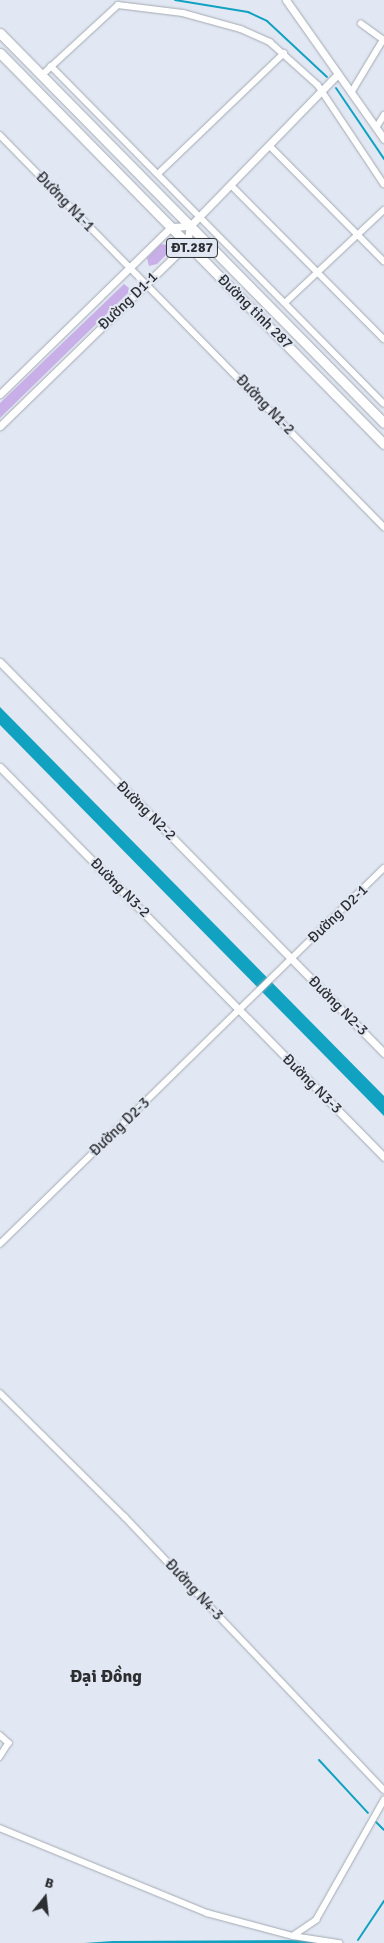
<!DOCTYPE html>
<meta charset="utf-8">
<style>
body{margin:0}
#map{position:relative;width:384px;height:1943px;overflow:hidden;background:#e2e8f3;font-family:Signika,sans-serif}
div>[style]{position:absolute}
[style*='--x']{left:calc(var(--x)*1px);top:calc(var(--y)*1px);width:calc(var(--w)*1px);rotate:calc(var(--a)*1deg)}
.green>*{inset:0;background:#c8afe7}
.water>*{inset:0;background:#11a2c1}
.stream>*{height:2px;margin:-1px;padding:0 1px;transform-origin:1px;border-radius:1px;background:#11a2c1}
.roads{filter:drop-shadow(0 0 1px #a3a9b2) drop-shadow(0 0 1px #a3a9b2)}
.minor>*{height:5.5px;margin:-2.75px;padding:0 2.75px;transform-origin:2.75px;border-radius:2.75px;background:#fff}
.tertiary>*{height:7px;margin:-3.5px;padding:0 3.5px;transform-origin:3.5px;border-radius:3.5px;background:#fff}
.primary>*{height:9px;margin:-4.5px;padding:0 4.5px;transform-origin:4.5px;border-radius:4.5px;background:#fff}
span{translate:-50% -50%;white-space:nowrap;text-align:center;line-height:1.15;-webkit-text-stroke:4px #e2e8f3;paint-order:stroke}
.shield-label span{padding:1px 4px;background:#e2e8f3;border:1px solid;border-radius:4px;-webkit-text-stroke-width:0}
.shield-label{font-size:14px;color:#2c2e32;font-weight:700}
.street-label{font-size:15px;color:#2c2e32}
.quarter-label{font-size:18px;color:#2c2e32;font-weight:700}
.north{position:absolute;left:20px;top:1873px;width:50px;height:50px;-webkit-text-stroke:4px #e2e8f3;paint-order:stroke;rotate:16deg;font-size:14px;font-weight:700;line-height:20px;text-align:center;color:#2c2e32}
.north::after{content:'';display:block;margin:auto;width:18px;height:22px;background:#2c2e32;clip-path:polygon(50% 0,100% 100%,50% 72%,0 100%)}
</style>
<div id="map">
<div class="green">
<i style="clip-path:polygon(161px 244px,167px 245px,168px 253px,157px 264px,149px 266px,147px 258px)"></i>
<i style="clip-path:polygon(124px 284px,129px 288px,128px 293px,0 418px,0 403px)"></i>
</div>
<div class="water">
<i style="clip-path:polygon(0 707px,384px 1096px,384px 1116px,0 725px)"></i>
<i style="clip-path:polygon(306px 1940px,319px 1943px,84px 1943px,113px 1941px)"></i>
</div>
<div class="stream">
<i style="--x:175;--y:0;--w:74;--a:9.3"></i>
<i style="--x:248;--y:12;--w:21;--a:25"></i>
<i style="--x:267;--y:21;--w:82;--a:43"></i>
<i style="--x:336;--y:88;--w:86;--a:55.9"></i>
<i style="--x:319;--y:1760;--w:72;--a:47.2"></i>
<i style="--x:376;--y:1822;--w:11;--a:45"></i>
<i style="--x:358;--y:1940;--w:47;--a:-56.3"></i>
</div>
<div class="roads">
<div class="minor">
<i style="--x:51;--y:66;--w:474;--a:45.4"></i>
<i style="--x:42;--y:75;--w:103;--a:-42.6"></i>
<i style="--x:118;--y:5;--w:65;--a:7"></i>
<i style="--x:183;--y:13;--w:60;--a:15.4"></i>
<i style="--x:241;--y:29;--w:32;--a:24"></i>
<i style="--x:270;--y:42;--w:64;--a:41.9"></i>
<i style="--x:318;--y:85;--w:119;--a:56.3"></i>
<i style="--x:351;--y:93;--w:62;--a:-58.9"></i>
<i style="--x:383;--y:40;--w:27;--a:-144"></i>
<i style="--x:376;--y:128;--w:15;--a:-58"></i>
<i style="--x:0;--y:135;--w:549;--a:45.59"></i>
<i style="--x:270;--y:146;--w:162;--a:45.3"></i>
<i style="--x:159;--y:173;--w:173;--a:-43.8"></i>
<i style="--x:231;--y:185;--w:217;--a:45.2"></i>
<i style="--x:286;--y:302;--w:134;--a:-43.2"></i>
<i style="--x:0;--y:1244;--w:537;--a:-44.4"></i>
<i style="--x:0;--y:1393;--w:176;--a:44.8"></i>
<i style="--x:125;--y:1517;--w:376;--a:46.5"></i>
<i style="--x:0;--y:1735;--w:12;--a:42"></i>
<i style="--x:9;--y:1743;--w:17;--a:123"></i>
<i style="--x:0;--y:1828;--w:224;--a:22.3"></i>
<i style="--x:207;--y:1913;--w:89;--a:15"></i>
<i style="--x:293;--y:1936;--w:47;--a:8.7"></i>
<i style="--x:294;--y:1935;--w:27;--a:-34"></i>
<i style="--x:316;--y:1920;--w:138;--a:-60.5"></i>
</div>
<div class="tertiary">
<i style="--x:286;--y:0;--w:170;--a:54.8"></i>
<i style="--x:190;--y:226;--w:212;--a:-45.8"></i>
<i style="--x:0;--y:394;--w:239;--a:-44.3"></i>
<i style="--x:171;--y:227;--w:19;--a:-3"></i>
<i style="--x:0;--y:426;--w:261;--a:-44.2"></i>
<i style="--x:187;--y:244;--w:18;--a:-81"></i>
<i style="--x:0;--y:662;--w:548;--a:45.52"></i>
<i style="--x:0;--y:767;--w:547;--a:45.44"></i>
</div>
<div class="primary">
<i style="--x:0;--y:33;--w:547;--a:45.44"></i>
<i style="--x:0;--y:53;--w:548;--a:45.52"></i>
</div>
</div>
<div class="shield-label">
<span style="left:192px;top:248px">ĐT.287</span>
</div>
<div class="street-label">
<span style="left:65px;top:202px;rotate:46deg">Đường N1-1</span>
<span style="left:128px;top:301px;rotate:-44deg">Đường D1-1</span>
<span style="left:255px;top:312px;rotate:45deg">Đường tỉnh 287</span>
<span style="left:265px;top:405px;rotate:46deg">Đường N1-2</span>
<span style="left:146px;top:811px;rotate:45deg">Đường N2-2</span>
<span style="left:120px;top:888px;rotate:45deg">Đường N3-2</span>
<span style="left:338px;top:914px;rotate:-44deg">Đường D2-1</span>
<span style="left:338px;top:1006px;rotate:45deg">Đường N2-3</span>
<span style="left:312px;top:1084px;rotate:45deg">Đường N3-3</span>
<span style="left:120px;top:1127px;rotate:-44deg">Đường D2-3</span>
<span style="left:194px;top:1590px;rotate:47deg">Đường N4-3</span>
</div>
<div class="quarter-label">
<span style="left:106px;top:1676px">Đại Đồng</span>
</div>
<div class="north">B</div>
</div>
